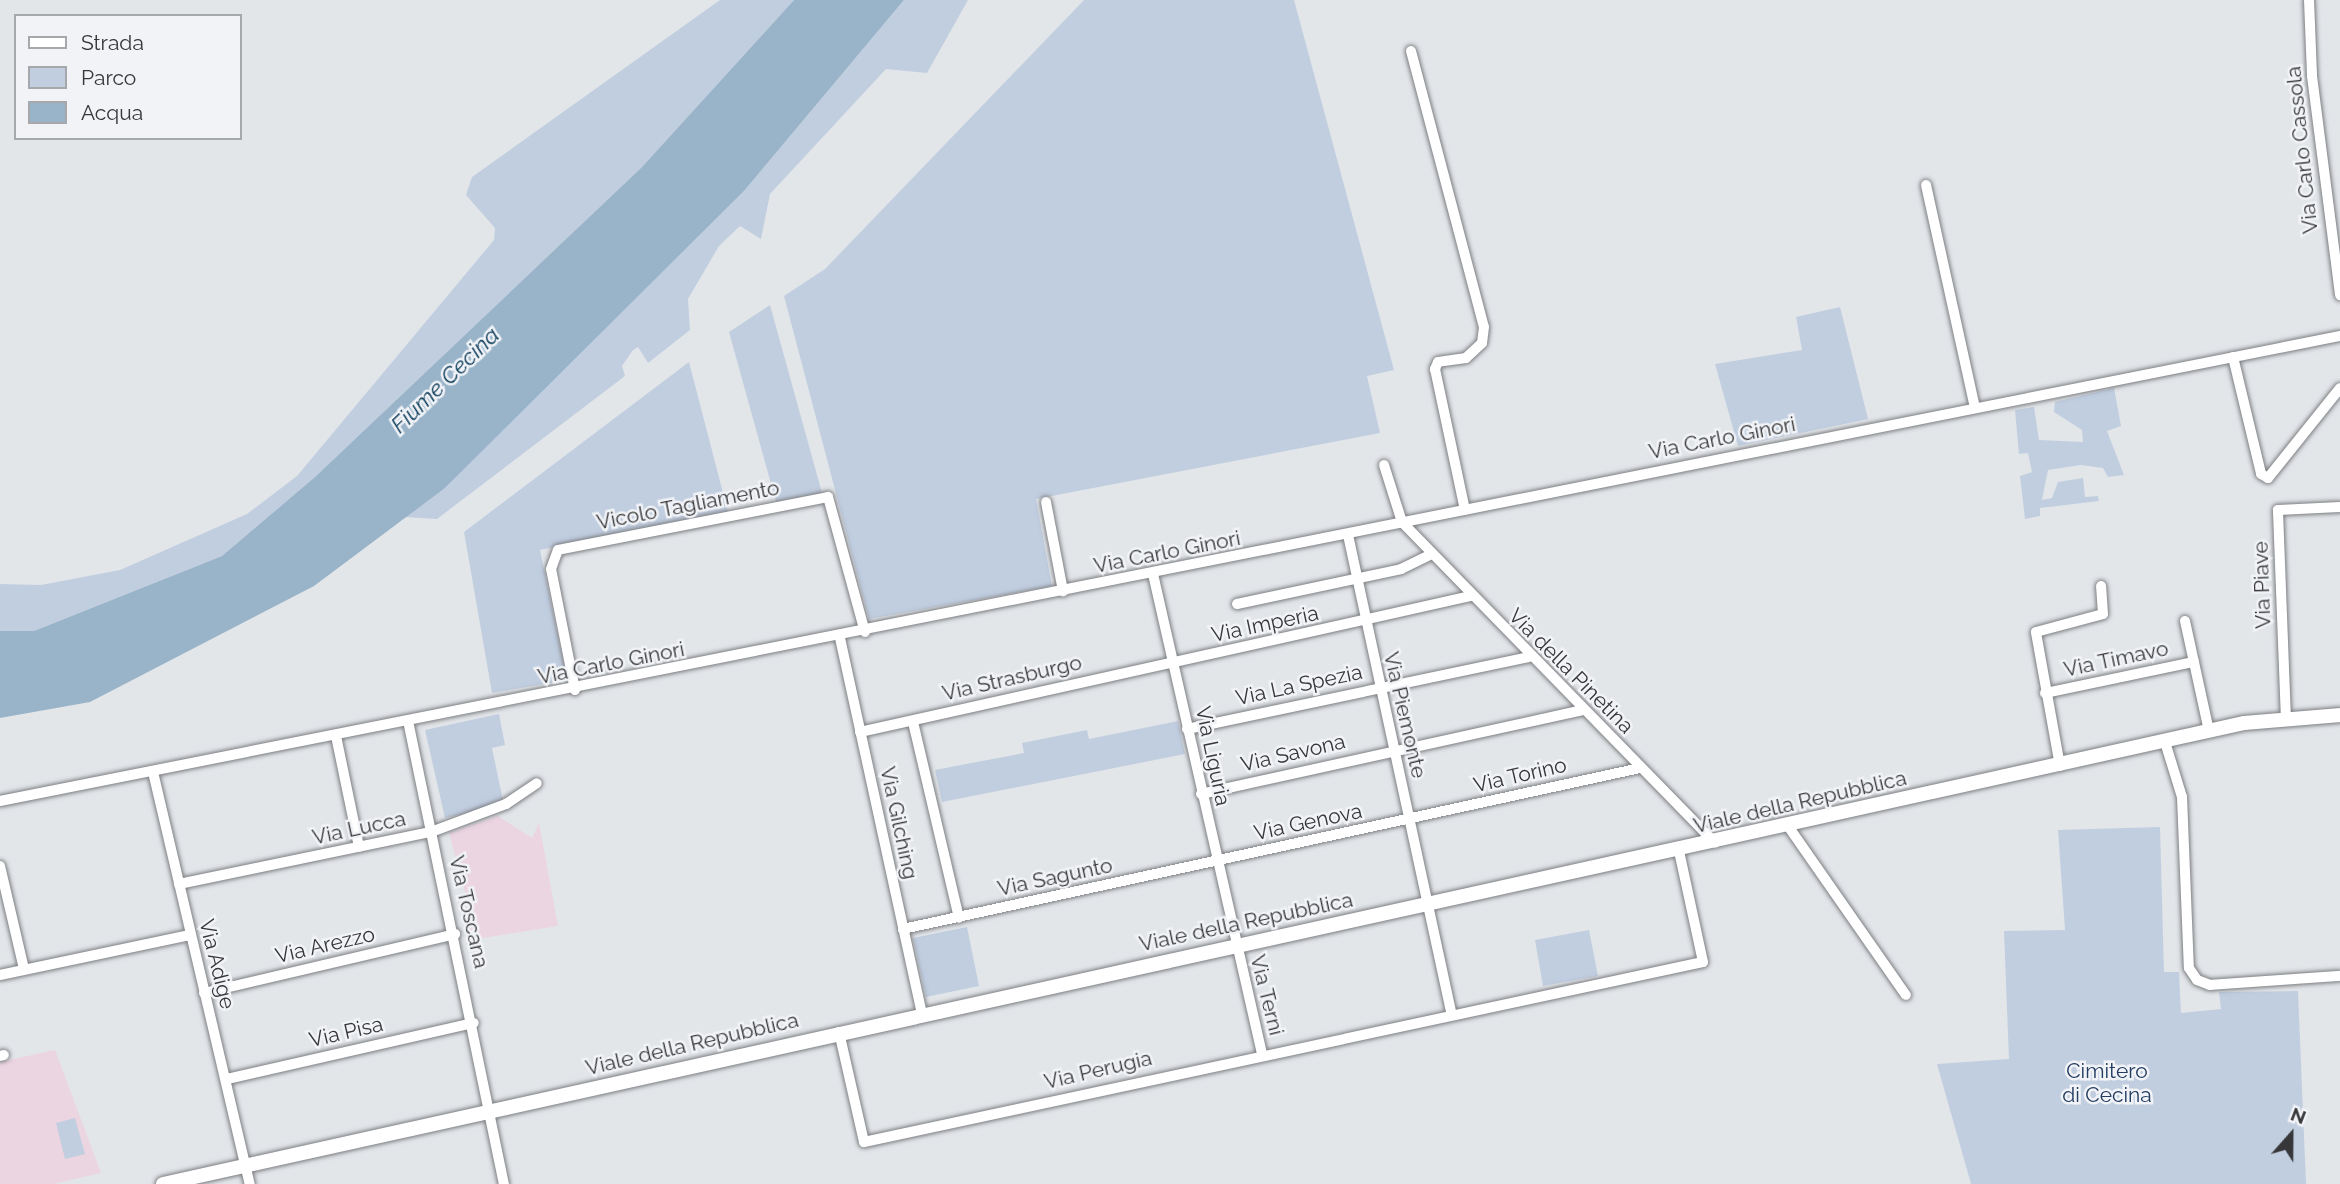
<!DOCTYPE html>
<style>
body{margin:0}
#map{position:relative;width:2340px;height:1184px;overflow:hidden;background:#e3e6e9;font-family:Raleway,sans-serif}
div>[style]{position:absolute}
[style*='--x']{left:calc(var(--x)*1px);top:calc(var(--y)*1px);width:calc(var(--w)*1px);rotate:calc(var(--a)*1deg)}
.education>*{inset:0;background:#ebd5e1}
.green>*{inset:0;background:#c1cee0}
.water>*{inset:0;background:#99b4c9}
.roads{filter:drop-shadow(0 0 2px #7d7f83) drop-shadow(0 0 2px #7d7f83)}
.minor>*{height:10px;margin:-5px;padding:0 5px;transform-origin:5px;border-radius:5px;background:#fff}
.tertiary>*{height:14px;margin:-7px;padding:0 7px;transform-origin:7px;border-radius:7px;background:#fff}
span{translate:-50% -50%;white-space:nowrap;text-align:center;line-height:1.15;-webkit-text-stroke:5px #f1f3f7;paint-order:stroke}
.street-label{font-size:21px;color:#373739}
.park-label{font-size:21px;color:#233d62}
.water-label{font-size:23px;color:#083a58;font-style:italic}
.legend{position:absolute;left:14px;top:14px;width:228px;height:126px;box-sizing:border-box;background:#f1f3f7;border:2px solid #a7a8ab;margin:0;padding:9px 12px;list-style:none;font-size:21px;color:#373739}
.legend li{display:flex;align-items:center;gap:14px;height:35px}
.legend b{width:35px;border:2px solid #a7a8ab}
.north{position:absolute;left:2256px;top:1100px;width:70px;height:70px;-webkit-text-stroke:5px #f1f3f7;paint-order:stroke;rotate:21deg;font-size:19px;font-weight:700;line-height:28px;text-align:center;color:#373739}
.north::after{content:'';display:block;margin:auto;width:24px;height:32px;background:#373739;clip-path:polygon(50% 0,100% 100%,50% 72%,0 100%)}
</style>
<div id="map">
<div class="education">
<i style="clip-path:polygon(498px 816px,532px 838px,539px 823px,558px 926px,470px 940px,471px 914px,449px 833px)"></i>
<i style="clip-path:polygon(55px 1050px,101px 1173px,53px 1184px,0 1184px,0 1062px)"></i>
</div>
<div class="green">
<i style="clip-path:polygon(720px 0,794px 0,642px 167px,315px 477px,222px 556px,34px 631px,0 631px,0 584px,41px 585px,120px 570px,247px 514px,297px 476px,494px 240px,495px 228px,466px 195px,472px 177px)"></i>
<i style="clip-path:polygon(904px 0,968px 0,927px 73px,886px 69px,770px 194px,761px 239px,740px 226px,719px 246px,688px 299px,690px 330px,648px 363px,638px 347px,633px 350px,622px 366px,625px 376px,437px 519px,404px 517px,445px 488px,744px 191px)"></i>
<i style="clip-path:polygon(1084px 0,1294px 0,1394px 370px,1367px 376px,1380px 433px,1036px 499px,1052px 586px,869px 619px,784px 296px,825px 269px)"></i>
<i style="clip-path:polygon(770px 305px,822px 493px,776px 502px,729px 332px)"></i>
<i style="clip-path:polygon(1840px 307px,1868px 419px,1738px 446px,1715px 364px,1802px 350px,1796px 317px)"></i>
<i style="clip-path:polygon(689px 362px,728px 512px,540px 550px,567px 680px,492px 693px,464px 532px)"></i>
<i style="clip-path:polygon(2114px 388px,2121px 426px,2107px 431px,2124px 475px,2108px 477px,2103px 468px,2081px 465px,2048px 470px,2042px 500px,2052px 498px,2058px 482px,2083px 478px,2085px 497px,2098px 496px,2099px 501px,2040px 508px,2040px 516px,2025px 519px,2020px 476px,2032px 472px,2028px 453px,2019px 454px,2015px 410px,2034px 407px,2039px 440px,2083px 442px,2082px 430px,2054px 412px,2055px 402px)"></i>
<i style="clip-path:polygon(499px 714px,505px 745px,492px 748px,504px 805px,445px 818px,425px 730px)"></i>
<i style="clip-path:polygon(1178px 721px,1185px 754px,942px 802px,935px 770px,1024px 753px,1022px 743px,1087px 730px,1089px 739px)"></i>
<i style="clip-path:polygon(2160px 827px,2164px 972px,2179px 972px,2181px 1013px,2221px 1009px,2219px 992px,2298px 991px,2306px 1184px,1971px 1184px,1937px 1064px,2009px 1059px,2004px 931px,2065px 930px,2058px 830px)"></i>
<i style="clip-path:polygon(967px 927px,979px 986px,926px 997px,913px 938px)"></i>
<i style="clip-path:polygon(1589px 930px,1598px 976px,1543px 986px,1535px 940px)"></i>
<i style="clip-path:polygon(75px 1118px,85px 1154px,65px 1159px,56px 1123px)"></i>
</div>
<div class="water">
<i style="clip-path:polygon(794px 0,904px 0,744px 191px,445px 488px,314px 586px,90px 702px,0 718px,0 631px,34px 631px,222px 556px,315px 477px,642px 167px)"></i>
</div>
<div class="roads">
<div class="minor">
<i style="--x:2309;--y:0;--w:76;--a:87.7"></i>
<i style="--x:2312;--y:76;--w:221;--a:82.7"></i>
<i style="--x:1411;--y:51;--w:285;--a:75.2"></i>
<i style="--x:1484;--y:327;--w:16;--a:97"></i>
<i style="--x:1482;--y:343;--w:22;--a:137"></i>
<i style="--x:1466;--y:358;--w:28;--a:172"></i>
<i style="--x:1438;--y:362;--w:8;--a:113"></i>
<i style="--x:1435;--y:369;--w:144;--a:78"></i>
<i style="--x:1926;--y:185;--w:228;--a:77.6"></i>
<i style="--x:2233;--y:357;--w:120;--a:76.5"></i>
<i style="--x:2261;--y:474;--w:8;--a:30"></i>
<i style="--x:2268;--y:478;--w:115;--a:-51.3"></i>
<i style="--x:1384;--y:465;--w:60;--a:72.5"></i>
<i style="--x:1402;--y:522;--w:448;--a:45.7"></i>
<i style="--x:1046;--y:502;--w:91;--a:79.2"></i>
<i style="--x:1348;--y:535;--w:490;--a:77.8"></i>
<i style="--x:1153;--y:574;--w:491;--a:77.2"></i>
<i style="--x:1237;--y:604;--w:168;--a:-12"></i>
<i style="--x:1401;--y:569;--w:32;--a:-26"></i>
<i style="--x:2185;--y:621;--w:113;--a:77.7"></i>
<i style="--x:840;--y:638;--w:386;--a:77.7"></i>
<i style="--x:575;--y:690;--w:123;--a:-101.2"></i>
<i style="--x:551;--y:569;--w:20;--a:-70"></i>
<i style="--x:558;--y:550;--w:275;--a:-11.1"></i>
<i style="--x:828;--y:497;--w:140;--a:74.7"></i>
<i style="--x:2045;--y:693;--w:152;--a:-11.8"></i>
<i style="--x:2286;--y:720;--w:210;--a:-92.2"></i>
<i style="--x:2278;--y:510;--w:62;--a:-2.8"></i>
<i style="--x:408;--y:721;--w:473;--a:78.3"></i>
<i style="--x:913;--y:722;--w:201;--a:76.8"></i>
<i style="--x:1187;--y:729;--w:349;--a:-11.9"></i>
<i style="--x:860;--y:732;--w:626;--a:-12.55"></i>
<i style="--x:336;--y:736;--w:113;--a:78.3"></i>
<i style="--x:2165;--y:742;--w:58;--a:72.8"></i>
<i style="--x:2182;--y:797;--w:171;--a:87.7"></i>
<i style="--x:2189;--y:968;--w:14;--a:56"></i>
<i style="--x:2197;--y:980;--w:14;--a:21"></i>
<i style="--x:2210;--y:985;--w:130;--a:-4"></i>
<i style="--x:2060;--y:766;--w:136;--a:-100.2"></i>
<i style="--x:2036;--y:632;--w:69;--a:-15"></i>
<i style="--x:2103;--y:614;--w:28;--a:-94"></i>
<i style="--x:153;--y:772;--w:423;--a:76.8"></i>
<i style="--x:1201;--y:794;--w:390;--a:-12.4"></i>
<i style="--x:0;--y:801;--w:2386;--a:-11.24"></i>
<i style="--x:1788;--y:826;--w:206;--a:55.1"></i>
<i style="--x:0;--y:866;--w:106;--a:76.9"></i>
<i style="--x:179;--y:884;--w:257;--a:-11.7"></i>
<i style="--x:431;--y:832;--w:80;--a:-20.5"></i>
<i style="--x:506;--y:804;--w:37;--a:-34"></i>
<i style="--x:903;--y:929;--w:754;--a:-12.32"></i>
<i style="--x:0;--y:975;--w:194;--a:-11.9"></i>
<i style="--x:204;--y:993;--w:258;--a:-13.2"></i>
<i style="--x:839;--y:1032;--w:113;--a:77.2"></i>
<i style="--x:864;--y:1142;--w:858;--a:-12.11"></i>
<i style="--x:1703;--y:962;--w:114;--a:-102.2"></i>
<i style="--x:0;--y:1056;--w:4;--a:-14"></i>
<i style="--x:227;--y:1079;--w:253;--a:-12.8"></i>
</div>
<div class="tertiary">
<i style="--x:163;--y:1184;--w:2132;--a:-12.49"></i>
<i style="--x:2245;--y:723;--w:95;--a:-4.8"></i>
</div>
</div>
<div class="street-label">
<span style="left:2302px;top:150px;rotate:-96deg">Via Carlo Cassola</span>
<span style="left:1722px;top:438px;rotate:-11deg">Via Carlo Ginori</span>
<span style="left:688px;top:505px;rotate:-11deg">Vicolo Tagliamento</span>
<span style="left:1167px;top:552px;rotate:-11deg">Via Carlo Ginori</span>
<span style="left:2262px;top:585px;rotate:-92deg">Via Piave</span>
<span style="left:1265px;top:624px;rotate:-12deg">Via Imperia</span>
<span style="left:2116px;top:659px;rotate:-12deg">Via Timavo</span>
<span style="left:611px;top:663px;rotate:-11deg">Via Carlo Ginori</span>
<span style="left:1571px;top:671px;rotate:45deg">Via della Pinetina</span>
<span style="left:1012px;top:678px;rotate:-13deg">Via Strasburgo</span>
<span style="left:1299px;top:685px;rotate:-12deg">Via La Spezia</span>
<span style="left:1405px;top:715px;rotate:77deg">Via Piemonte</span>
<span style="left:1293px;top:753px;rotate:-13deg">Via Savona</span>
<span style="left:1213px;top:756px;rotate:78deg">Via Liguria</span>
<span style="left:1520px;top:775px;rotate:-13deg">Via Torino</span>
<span style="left:1800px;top:802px;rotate:-13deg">Viale della Repubblica</span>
<span style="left:1308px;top:822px;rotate:-12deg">Via Genova</span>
<span style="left:899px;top:823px;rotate:78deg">Via Gilching</span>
<span style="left:359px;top:828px;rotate:-12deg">Via Lucca</span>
<span style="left:1055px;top:877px;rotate:-12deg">Via Sagunto</span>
<span style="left:469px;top:912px;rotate:77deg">Via Toscana</span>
<span style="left:1246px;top:922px;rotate:-12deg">Viale della Repubblica</span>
<span style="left:325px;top:945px;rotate:-13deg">Via Arezzo</span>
<span style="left:217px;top:964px;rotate:76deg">Via Adige</span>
<span style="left:1267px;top:995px;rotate:76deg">Via Terni</span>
<span style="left:346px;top:1032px;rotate:-13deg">Via Pisa</span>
<span style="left:692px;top:1044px;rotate:-13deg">Viale della Repubblica</span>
<span style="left:1098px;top:1070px;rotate:-13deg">Via Perugia</span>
</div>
<div class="park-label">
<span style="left:2107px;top:1083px">Cimitero<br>di Cecina</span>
</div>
<div class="water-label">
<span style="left:445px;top:380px;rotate:-44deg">Fiume Cecina</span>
</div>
<ul class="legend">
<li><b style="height:9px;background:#fff"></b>Strada</li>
<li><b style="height:19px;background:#c1cee0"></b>Parco</li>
<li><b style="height:19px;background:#99b4c9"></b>Acqua</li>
</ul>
<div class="north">N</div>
</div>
